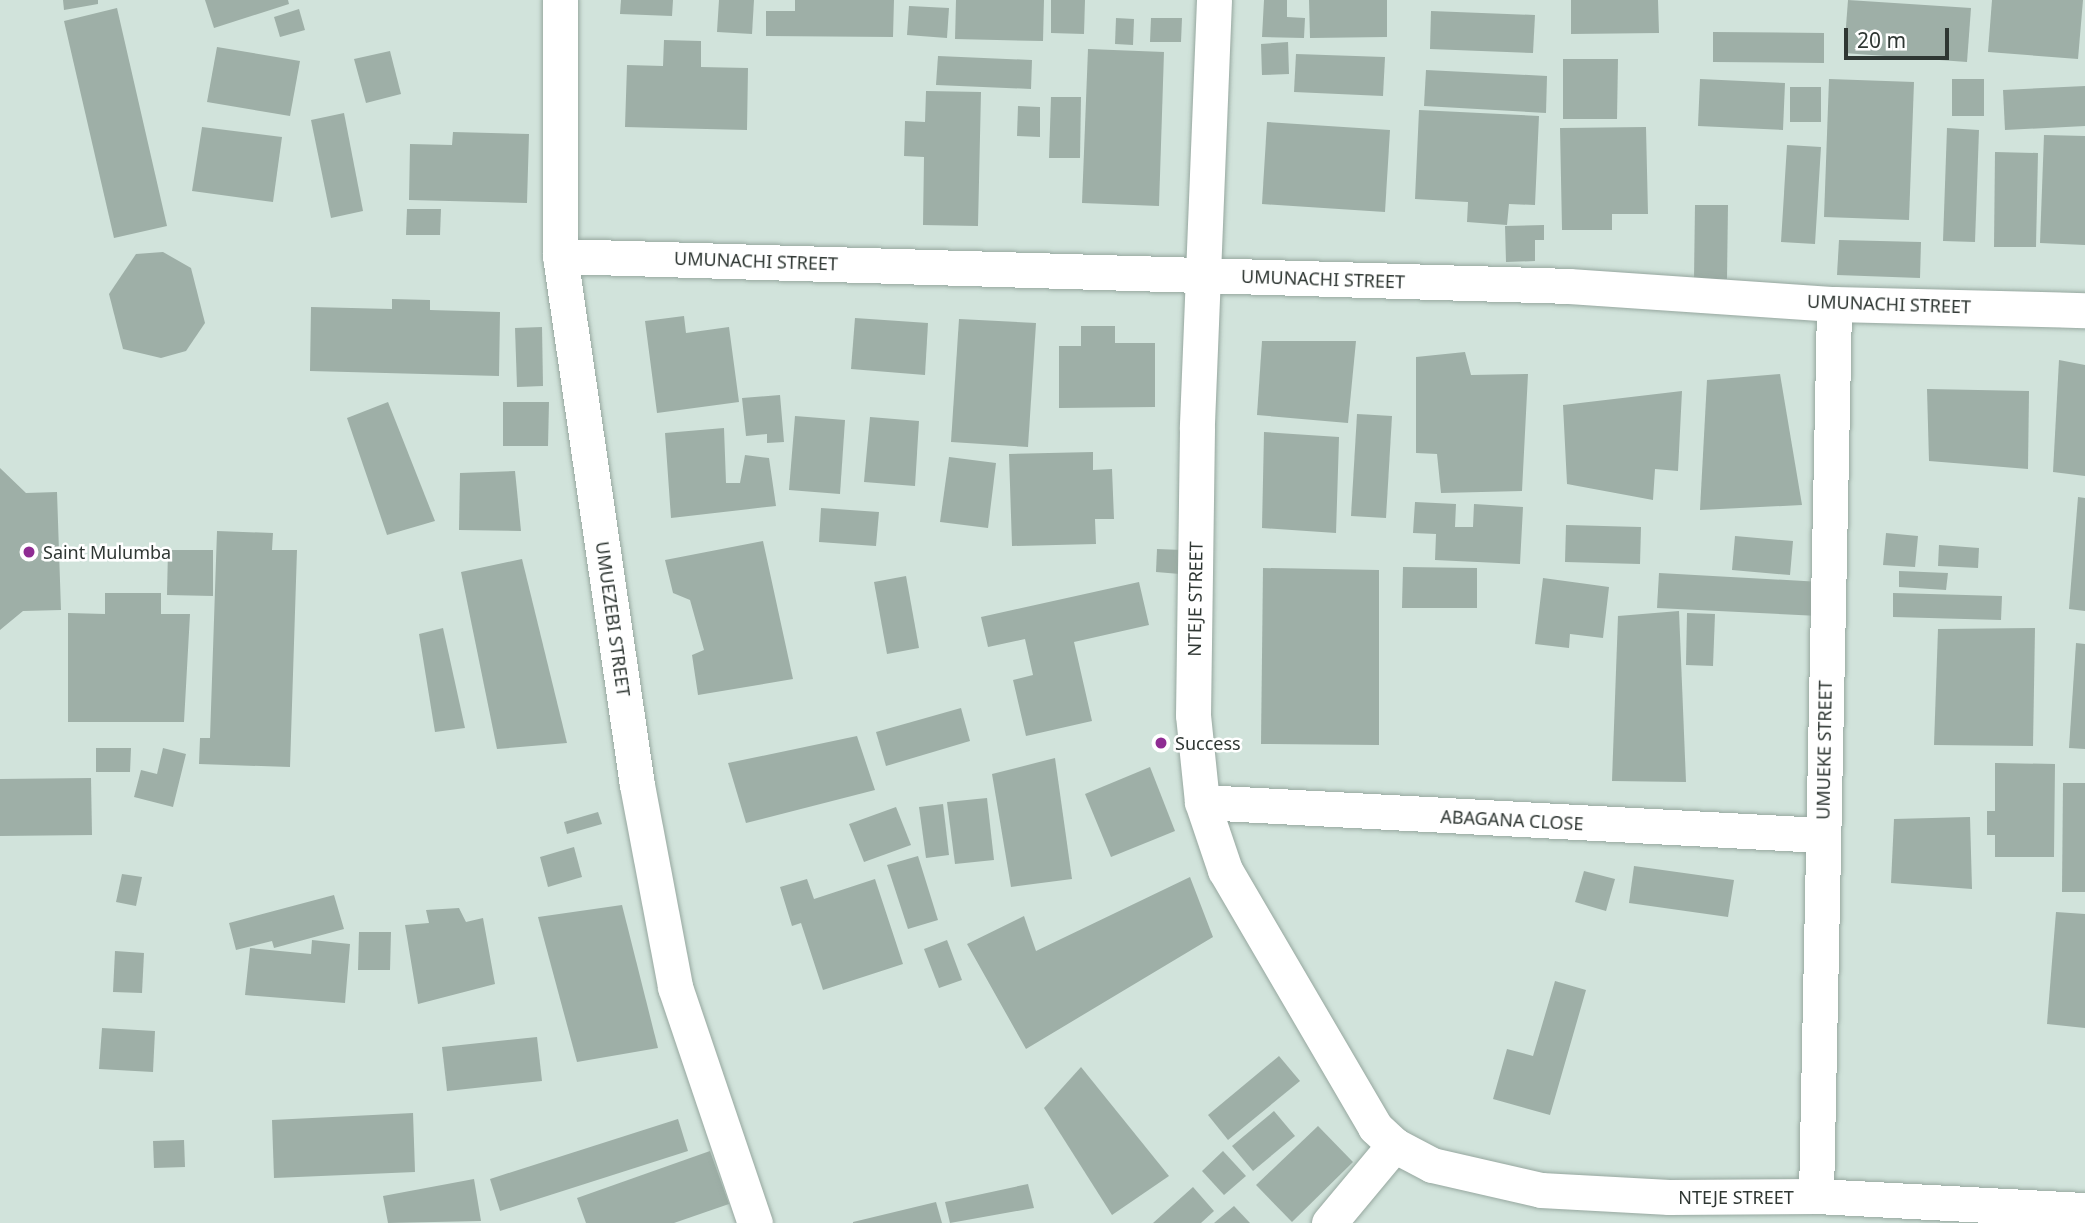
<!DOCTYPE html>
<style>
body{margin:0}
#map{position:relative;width:2085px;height:1223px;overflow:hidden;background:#d1e3db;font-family:"Noto Sans",sans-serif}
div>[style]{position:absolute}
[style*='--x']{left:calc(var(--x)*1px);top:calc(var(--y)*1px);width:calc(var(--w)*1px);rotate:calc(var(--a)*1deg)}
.building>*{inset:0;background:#9eafa7}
.roads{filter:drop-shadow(0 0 2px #96a79f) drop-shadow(0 0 2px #96a79f)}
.minor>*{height:35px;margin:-17.5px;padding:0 17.5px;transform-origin:17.5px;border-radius:17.5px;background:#fff}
.dots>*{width:19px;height:19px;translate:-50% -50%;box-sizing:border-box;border:4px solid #fff;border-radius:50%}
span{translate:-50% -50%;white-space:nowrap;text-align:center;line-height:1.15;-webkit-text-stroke:5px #fff;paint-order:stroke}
.street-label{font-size:18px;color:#2f3733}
.poi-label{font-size:18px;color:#2f3733}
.left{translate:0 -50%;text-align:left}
.scale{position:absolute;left:1844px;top:28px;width:105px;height:32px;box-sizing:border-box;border:4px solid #2f3733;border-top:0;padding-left:9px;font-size:21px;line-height:24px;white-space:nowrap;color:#2f3733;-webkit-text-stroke:5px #fff;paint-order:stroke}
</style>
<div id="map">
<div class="building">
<i style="clip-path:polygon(63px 0,98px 0,98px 4px,64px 10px)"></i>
<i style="clip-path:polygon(205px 0,288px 0,289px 4px,214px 28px)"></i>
<i style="clip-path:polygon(621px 0,673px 0,672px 16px,620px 14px)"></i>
<i style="clip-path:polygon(719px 0,754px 0,752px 34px,717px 32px)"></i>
<i style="clip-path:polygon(795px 0,894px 0,893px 37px,766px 36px,766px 11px,795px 11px)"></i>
<i style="clip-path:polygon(956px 0,1044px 0,1043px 41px,955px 39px)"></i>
<i style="clip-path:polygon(1051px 0,1085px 0,1084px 34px,1051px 33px)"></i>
<i style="clip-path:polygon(1264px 0,1287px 0,1287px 17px,1305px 18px,1304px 38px,1262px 37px)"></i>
<i style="clip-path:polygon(1309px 0,1387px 0,1387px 37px,1310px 38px)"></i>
<i style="clip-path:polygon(1571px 0,1658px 0,1659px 33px,1571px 34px)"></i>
<i style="clip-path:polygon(1848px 0,1971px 8px,1967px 62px,1844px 53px)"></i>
<i style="clip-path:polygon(1992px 0,2083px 0,2078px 59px,1988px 52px)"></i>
<i style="clip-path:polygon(909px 6px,949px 8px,947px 38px,907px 35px)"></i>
<i style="clip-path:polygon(117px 8px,167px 226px,114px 238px,64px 21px)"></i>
<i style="clip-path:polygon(299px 9px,305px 30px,280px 37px,274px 17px)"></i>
<i style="clip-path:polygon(1431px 11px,1535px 15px,1533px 53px,1430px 49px)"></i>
<i style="clip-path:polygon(1116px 18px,1134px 19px,1133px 45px,1115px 44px)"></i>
<i style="clip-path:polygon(1151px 18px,1182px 18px,1181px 42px,1150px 42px)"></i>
<i style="clip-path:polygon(1713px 32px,1824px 33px,1824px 63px,1713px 62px)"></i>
<i style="clip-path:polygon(664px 40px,701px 41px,701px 67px,748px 68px,747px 130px,625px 127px,627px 65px,663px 66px)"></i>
<i style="clip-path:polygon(1288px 42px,1289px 74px,1262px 75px,1261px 44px)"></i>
<i style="clip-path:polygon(217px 47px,300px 61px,290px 116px,207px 102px)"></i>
<i style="clip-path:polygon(1088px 49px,1164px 52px,1159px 206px,1082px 203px)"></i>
<i style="clip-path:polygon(390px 51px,401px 94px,366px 103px,354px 59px)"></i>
<i style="clip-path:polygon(1296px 54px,1385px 57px,1383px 96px,1294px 92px)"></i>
<i style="clip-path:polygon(938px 56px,1032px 60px,1031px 89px,936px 85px)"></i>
<i style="clip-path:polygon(1563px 59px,1618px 59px,1617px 119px,1563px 119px)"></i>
<i style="clip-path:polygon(1426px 70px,1547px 76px,1546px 113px,1424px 106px)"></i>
<i style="clip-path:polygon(1700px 79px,1785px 83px,1783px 130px,1698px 126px)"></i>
<i style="clip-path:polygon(1829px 79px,1914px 82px,1909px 220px,1824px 217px)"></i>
<i style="clip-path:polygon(1952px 79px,1984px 79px,1984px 116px,1952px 116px)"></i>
<i style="clip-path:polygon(2085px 86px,2085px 126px,2005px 130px,2003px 90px)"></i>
<i style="clip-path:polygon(1790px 87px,1821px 87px,1821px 122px,1790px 122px)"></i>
<i style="clip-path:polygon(926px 91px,981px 92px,978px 226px,923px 225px,924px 157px,904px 156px,905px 121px,925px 122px)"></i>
<i style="clip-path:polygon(1051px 97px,1081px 97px,1080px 158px,1049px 158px)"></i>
<i style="clip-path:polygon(1018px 106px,1040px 107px,1040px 137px,1017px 136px)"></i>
<i style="clip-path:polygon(1419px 110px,1539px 116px,1535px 205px,1509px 204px,1507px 225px,1467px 222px,1468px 202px,1415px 199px)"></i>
<i style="clip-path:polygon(344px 113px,363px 211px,331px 218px,311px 120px)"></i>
<i style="clip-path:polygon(1267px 122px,1390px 130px,1385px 212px,1262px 204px)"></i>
<i style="clip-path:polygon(202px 127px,282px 137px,273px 202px,192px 191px)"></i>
<i style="clip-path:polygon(1646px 127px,1648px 214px,1612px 214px,1612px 230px,1562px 230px,1560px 128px)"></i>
<i style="clip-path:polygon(1947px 128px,1979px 130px,1975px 242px,1943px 241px)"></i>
<i style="clip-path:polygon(453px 132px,529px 134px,527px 203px,409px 200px,410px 144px,452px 145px)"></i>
<i style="clip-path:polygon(2044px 135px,2085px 136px,2085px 245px,2040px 243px)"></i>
<i style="clip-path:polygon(1787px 145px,1821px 147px,1815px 244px,1781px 242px)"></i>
<i style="clip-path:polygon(1995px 152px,2038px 153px,2036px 247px,1994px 247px)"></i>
<i style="clip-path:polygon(1695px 205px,1728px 205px,1727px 279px,1694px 279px)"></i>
<i style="clip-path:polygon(407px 209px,441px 209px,440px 235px,406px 235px)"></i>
<i style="clip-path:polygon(1544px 225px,1544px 240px,1535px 240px,1535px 261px,1506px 262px,1505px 226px)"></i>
<i style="clip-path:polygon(1839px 240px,1921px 242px,1920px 278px,1837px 275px)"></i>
<i style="clip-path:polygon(163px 252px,191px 268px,205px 323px,186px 351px,161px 358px,123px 349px,109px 294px,136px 254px)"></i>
<i style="clip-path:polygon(392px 299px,430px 300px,430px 310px,500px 312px,499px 376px,310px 371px,311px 307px,392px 309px)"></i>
<i style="clip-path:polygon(684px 316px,686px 333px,729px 327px,739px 402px,657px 413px,645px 321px)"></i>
<i style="clip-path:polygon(855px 318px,928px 323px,925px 375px,851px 369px)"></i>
<i style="clip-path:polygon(959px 319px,1036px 323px,1028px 447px,951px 442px)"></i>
<i style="clip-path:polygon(1081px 326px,1115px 326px,1115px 343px,1155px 343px,1155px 407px,1059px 408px,1059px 346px,1081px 346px)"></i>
<i style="clip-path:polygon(542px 327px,543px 386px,517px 387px,515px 328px)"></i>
<i style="clip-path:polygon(1262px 341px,1356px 341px,1348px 423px,1257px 415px)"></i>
<i style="clip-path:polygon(1465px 352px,1471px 375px,1528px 374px,1522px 491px,1441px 493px,1437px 454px,1416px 453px,1416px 357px)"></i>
<i style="clip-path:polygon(2059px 360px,2085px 365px,2085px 476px,2053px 472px)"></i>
<i style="clip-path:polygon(1780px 374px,1802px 505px,1700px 510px,1707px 380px)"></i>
<i style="clip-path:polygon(1927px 389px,2029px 391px,2028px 469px,1929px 461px)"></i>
<i style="clip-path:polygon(1682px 391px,1678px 471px,1655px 469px,1653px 500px,1567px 484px,1563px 405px)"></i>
<i style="clip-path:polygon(780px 395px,784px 442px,767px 443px,767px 434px,746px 436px,742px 398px)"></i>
<i style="clip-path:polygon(388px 402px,435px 521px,387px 535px,347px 418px)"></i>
<i style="clip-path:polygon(503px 402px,549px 402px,548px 446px,503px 446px)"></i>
<i style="clip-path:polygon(1357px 414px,1392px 416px,1386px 518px,1351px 516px)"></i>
<i style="clip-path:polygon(795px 416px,845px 420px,840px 494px,789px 490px)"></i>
<i style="clip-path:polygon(870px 417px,919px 421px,915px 486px,864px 482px)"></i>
<i style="clip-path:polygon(724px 428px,726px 483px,740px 483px,745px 455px,769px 458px,776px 506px,671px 518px,665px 433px)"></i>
<i style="clip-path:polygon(1264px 432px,1339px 437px,1336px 533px,1262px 528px)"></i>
<i style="clip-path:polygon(1093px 452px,1093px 470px,1112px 469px,1114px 519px,1095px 519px,1096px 544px,1012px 546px,1009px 454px)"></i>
<i style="clip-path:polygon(949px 457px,996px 463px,988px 528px,940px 522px)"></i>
<i style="clip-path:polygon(0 468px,26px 493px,57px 492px,61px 610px,23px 611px,0 630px)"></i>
<i style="clip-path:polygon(515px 471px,521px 531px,459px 530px,460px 473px)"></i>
<i style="clip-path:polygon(2078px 497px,2085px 498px,2085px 611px,2069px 609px)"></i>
<i style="clip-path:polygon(1415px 502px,1456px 504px,1455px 527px,1473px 527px,1474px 504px,1523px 507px,1520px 564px,1435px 560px,1436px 534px,1413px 533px)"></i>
<i style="clip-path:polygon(821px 508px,879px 512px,876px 546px,819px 542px)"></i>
<i style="clip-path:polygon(1566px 525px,1641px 527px,1640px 564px,1565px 562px)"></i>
<i style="clip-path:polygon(217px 531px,273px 533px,272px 550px,297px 550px,290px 767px,199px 764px,200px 738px,210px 738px)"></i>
<i style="clip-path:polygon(1886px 533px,1918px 536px,1915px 567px,1883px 565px)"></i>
<i style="clip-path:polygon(1735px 536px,1793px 541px,1790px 575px,1732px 570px)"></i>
<i style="clip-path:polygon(763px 541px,793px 679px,698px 695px,692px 655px,704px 650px,690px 600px,673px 593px,665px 560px)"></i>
<i style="clip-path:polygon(1939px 545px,1979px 548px,1978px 568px,1938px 566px)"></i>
<i style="clip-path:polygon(1157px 549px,1182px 550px,1180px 574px,1156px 572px)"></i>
<i style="clip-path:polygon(168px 550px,213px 550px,213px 596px,167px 595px)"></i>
<i style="clip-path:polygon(522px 559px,567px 743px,497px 749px,461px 572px)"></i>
<i style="clip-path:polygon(1403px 567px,1477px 568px,1477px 608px,1402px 608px)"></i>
<i style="clip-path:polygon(1263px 568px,1379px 570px,1379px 745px,1261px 744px)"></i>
<i style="clip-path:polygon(1899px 571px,1948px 573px,1946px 590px,1899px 587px)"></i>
<i style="clip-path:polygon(1659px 573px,1821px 582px,1819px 616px,1657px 608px)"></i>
<i style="clip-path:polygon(906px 576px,919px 648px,887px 654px,874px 582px)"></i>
<i style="clip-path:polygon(1543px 578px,1609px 587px,1603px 638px,1570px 634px,1569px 648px,1535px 644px)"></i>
<i style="clip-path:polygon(1139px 582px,1149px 625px,1074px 642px,1092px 721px,1026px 736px,1013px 680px,1033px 675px,1025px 639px,988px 647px,981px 617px)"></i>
<i style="clip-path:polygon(105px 593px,161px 593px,161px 614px,190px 614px,184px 722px,68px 722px,68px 613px,105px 614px)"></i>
<i style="clip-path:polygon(1893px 593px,2002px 596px,2001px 620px,1893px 617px)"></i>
<i style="clip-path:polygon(1679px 611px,1686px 782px,1612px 781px,1618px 616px)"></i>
<i style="clip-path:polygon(1687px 613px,1715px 614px,1713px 666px,1686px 665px)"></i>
<i style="clip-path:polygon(443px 628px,465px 728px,435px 732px,419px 634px)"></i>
<i style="clip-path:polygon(2035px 628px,2033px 746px,1934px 745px,1938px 629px)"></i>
<i style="clip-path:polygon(2076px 643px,2085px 644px,2085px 749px,2069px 748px)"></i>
<i style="clip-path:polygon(961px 708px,970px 741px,886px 766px,876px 732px)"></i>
<i style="clip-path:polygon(857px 736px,875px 790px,746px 823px,728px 763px)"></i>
<i style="clip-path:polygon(96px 748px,131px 748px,130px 772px,96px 772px)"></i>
<i style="clip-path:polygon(163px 748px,186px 754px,173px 807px,134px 797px,141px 770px,157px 774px)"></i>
<i style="clip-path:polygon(1055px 758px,1072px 879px,1011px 887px,992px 774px)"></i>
<i style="clip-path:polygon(1995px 763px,2055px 764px,2054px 857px,1995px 857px,1995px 835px,1987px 835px,1987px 811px,1995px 811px)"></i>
<i style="clip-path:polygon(1150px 767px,1175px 831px,1111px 857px,1085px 794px)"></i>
<i style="clip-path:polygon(91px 778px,92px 835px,0 836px,0 779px)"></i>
<i style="clip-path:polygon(2063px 783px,2085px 783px,2085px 892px,2062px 892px)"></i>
<i style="clip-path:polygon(987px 798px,994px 860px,955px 864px,947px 802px)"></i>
<i style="clip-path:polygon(943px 804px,949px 855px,926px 858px,919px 807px)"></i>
<i style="clip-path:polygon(896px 807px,911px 845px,864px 862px,849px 824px)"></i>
<i style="clip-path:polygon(598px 812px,602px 824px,567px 834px,564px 822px)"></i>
<i style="clip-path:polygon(1970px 817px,1972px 889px,1891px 883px,1894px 819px)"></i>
<i style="clip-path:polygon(574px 847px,582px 877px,548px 887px,540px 857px)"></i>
<i style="clip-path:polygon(918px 856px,938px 920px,908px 929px,887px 865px)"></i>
<i style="clip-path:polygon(1634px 866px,1734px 880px,1728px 917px,1629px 903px)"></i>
<i style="clip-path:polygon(1584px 871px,1615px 879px,1606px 911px,1575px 902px)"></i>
<i style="clip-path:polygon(122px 874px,142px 877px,136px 906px,116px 902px)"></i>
<i style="clip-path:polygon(1190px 877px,1213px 937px,1026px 1049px,967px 944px,1024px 916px,1036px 951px)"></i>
<i style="clip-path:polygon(807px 879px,814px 899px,875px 879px,903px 964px,823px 990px,801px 923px,792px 926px,780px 887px)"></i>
<i style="clip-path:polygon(334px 895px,344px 929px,274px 948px,272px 941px,236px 950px,229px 923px)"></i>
<i style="clip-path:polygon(622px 905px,658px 1048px,577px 1062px,538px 917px)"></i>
<i style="clip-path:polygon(459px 908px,466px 922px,483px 918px,495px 984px,418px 1004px,405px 925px,429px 923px,426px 910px)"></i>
<i style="clip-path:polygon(2056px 912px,2085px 914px,2085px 1028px,2047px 1024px)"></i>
<i style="clip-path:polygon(359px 932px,391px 932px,390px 970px,358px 970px)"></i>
<i style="clip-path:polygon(312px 940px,350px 944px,345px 1003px,245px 995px,250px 948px,311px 954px)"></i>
<i style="clip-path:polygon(947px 940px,962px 980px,939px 988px,924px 949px)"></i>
<i style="clip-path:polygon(115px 951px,144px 953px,142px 993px,113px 992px)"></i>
<i style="clip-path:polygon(1555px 981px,1586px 990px,1550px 1115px,1493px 1099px,1507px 1049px,1533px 1056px)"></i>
<i style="clip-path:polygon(102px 1028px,155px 1031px,153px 1072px,99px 1069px)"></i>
<i style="clip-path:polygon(537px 1037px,542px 1081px,447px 1091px,442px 1047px)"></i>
<i style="clip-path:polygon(1279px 1056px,1300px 1081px,1228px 1140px,1208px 1115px)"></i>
<i style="clip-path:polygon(1081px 1067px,1169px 1176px,1112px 1215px,1044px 1108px)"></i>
<i style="clip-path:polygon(1274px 1111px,1295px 1136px,1253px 1171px,1232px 1146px)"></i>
<i style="clip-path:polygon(413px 1113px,415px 1172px,274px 1178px,272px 1120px)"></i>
<i style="clip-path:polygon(678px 1119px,688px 1151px,500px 1211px,490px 1179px)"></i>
<i style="clip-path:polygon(1318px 1126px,1353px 1162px,1292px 1222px,1256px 1185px)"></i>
<i style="clip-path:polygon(184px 1140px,185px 1167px,154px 1168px,153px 1141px)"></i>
<i style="clip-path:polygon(710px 1151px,729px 1204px,674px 1223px,586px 1223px,577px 1198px)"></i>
<i style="clip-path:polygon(1223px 1151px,1246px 1176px,1224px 1195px,1202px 1171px)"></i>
<i style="clip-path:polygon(474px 1179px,481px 1221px,388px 1223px,383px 1196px)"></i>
<i style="clip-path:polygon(1028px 1184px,1034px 1208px,950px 1223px,945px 1202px)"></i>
<i style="clip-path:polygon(1193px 1187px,1214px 1211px,1201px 1223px,1153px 1223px)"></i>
<i style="clip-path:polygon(936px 1202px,942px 1223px,853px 1223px,853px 1222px)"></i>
<i style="clip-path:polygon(1234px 1206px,1250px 1223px,1214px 1223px)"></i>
</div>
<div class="roads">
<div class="minor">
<i style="--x:560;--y:0;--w:256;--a:90"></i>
<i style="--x:560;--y:256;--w:535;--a:81.72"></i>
<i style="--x:637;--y:785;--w:206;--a:79.3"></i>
<i style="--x:675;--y:987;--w:249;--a:71.3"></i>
<i style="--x:1214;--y:0;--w:429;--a:92.3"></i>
<i style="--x:1197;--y:429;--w:286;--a:90.8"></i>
<i style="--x:1193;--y:715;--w:87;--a:84.1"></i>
<i style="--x:1202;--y:802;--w:72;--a:71.3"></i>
<i style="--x:1225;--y:870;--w:298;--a:59.7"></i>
<i style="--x:1375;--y:1127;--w:26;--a:43"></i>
<i style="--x:1394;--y:1145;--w:43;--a:27.8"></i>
<i style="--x:1432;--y:1165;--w:112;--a:12.9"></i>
<i style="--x:1541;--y:1190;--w:128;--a:3.1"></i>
<i style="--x:1669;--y:1197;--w:147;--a:-0.4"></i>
<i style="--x:1816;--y:1196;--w:269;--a:3"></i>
<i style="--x:560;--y:256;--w:1009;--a:1.7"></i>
<i style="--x:1569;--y:286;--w:266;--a:3.9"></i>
<i style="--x:1834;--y:304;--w:251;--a:1.4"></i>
<i style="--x:1202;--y:802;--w:621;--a:3.05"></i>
<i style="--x:1816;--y:1196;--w:892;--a:-88.84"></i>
<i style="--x:1329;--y:1223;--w:102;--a:-50.2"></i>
</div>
</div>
<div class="dots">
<i style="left:29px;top:552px;background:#8f2c93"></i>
<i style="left:1161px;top:743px;background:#8f2c93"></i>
</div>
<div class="street-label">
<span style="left:756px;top:261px;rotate:2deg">UMUNACHI STREET</span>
<span style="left:1323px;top:279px;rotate:2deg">UMUNACHI STREET</span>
<span style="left:1889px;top:304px;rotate:2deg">UMUNACHI STREET</span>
<span style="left:1195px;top:599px;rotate:-89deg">NTEJE STREET</span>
<span style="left:613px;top:619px;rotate:82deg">UMUEZEBI STREET</span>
<span style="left:1824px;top:750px;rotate:-89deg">UMUEKE STREET</span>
<span style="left:1512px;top:820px;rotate:3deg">ABAGANA CLOSE</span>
<span style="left:1736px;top:1197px">NTEJE STREET</span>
</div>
<div class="poi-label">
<span class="left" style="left:43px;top:552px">Saint Mulumba</span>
<span class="left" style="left:1175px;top:743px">Success</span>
</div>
<div class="scale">20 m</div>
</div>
